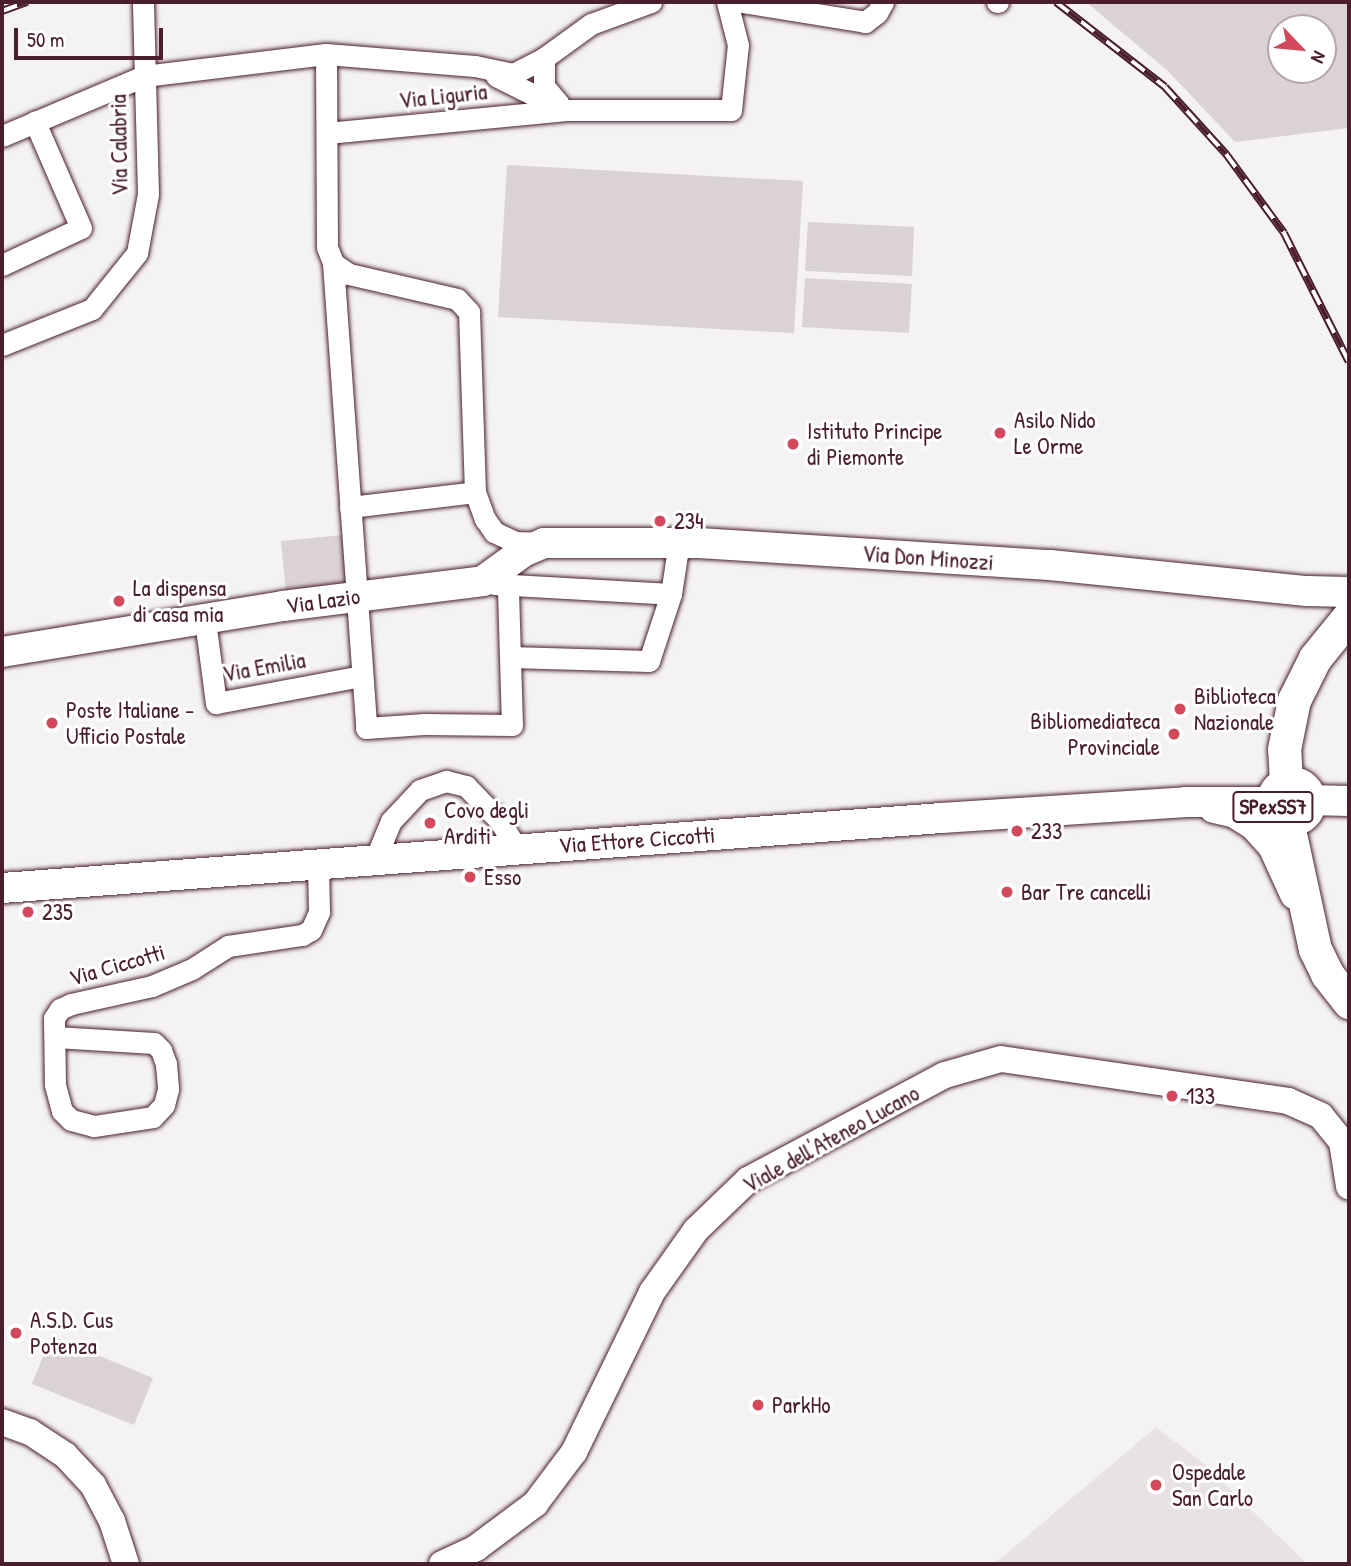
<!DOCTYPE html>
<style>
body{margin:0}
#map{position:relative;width:1351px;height:1566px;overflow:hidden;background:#f4f2f2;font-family:"Patrick Hand",sans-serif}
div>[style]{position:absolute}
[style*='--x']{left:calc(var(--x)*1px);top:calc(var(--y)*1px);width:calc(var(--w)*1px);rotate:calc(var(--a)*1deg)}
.built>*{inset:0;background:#e7e2e3}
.green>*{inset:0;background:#dbd2d5}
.roads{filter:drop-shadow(0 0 2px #4a1f2b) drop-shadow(0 0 2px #4a1f2b)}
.minor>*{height:21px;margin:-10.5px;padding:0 10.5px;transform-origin:10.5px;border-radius:10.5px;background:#fff}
.tertiary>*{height:26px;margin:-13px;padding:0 13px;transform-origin:13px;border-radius:13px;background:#fff}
.secondary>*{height:30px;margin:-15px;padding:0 15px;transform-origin:15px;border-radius:15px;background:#fff}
.primary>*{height:33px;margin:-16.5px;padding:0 16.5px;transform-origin:16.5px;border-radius:16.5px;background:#fff}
.primary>.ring{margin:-16.5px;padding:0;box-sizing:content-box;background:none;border:33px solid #fff;border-radius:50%}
.rail>*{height:8px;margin-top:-4px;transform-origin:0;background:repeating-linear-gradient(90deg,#fff 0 16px,#4a1f2b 0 32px);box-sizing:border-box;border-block:2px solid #4a1f2b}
.dots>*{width:19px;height:19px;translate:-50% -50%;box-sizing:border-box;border:4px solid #fff;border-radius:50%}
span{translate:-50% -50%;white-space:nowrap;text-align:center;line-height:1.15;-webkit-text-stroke:6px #fff;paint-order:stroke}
.shield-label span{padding:2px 5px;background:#fff;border:2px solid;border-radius:5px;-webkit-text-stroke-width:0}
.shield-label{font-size:21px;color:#4a1f2b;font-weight:700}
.street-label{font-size:23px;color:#4a1f2b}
.poi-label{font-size:23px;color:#4a1f2b}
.left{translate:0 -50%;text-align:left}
.right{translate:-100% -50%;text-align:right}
.frame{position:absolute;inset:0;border:4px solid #4a1f2b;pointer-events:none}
.north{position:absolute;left:1267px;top:14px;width:70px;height:70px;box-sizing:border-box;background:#fff;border:2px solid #b7a5aa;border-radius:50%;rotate:116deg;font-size:19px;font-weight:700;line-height:28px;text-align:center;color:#4a1f2b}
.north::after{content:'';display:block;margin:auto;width:24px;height:32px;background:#d1495b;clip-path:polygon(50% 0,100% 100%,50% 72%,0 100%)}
.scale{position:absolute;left:14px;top:28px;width:149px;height:32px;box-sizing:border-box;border:4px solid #4a1f2b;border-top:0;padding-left:9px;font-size:21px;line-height:24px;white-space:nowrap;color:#4a1f2b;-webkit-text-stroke:5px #fff;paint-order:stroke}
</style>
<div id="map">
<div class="built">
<i style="clip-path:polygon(1156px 1427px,1202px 1462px,1307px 1564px,994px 1564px)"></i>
</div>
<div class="green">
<i style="clip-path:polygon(evenodd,1086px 2px,1349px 2px,1349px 128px,1235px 142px,1168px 71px,1086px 2px,1281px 28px,1323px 28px,1323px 70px,1281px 70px,1281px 28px)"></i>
<i style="clip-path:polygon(507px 165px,803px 181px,794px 333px,498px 317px)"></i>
<i style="clip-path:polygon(808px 222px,914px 227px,912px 276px,805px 271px)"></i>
<i style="clip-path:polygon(805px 278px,912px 284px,909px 333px,802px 327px)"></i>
<i style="clip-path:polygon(343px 535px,348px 588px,286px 594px,281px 541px)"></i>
<i style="clip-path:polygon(51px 1336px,153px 1378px,134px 1425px,32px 1384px)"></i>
</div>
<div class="roads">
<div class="minor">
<i style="--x:742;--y:2;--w:125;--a:9.2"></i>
<i style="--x:865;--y:22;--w:15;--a:-37"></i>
<i style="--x:877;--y:13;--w:13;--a:-61"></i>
<i style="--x:997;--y:2;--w:1;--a:0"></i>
<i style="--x:326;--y:54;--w:193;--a:89.7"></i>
<i style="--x:327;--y:247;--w:17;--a:69"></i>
<i style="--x:333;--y:263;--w:19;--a:35"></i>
<i style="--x:349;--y:274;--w:111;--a:13"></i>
<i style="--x:457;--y:299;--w:18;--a:47"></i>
<i style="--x:469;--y:312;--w:180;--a:88.1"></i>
<i style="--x:475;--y:492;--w:29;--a:70"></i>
<i style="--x:485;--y:519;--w:16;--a:55"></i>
<i style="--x:494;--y:532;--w:23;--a:25"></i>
<i style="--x:515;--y:542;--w:24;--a:2"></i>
<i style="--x:496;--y:76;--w:76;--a:26.6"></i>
<i style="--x:564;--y:110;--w:167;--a:0"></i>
<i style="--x:731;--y:110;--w:65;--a:-83.9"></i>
<i style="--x:738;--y:45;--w:44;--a:-104.3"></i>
<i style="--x:559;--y:104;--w:23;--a:-130"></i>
<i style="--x:544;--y:86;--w:28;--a:-90"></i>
<i style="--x:544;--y:58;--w:58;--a:-35.9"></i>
<i style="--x:591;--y:24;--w:64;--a:-20.1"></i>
<i style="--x:327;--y:133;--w:238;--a:-5.5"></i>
<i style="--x:2;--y:136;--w:154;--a:-22.9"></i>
<i style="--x:144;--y:76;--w:183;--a:-6.9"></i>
<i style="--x:326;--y:54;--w:149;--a:4.6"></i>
<i style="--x:475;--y:66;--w:39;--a:12"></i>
<i style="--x:513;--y:74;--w:35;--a:-27"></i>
<i style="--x:333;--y:263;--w:466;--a:85.9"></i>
<i style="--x:366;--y:728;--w:58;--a:-3.9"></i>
<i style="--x:424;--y:724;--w:88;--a:0.7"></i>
<i style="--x:512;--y:725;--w:138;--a:-91.7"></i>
<i style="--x:2;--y:265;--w:87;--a:-25.1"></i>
<i style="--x:81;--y:228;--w:116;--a:-113.5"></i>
<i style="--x:2;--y:345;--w:97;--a:-21.8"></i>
<i style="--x:92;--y:309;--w:72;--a:-51.2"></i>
<i style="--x:137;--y:253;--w:60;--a:-79.4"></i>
<i style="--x:148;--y:194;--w:192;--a:-91.5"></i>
<i style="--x:350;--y:507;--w:126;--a:-6.8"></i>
<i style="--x:494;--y:584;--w:177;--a:3.2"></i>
<i style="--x:671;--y:594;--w:53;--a:-81.3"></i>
<i style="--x:205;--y:620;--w:84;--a:82.5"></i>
<i style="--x:216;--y:703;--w:148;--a:-10.5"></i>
<i style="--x:510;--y:657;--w:139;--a:1.6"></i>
<i style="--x:649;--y:661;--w:71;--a:-71.8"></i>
<i style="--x:374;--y:862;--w:44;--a:-67.5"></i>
<i style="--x:391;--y:821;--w:42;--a:-46.9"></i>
<i style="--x:420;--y:790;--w:28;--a:-19"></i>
<i style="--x:446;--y:781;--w:21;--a:14"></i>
<i style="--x:466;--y:786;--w:47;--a:45.9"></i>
<i style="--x:499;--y:820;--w:34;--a:58"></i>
<i style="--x:55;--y:1037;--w:99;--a:3.5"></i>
<i style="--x:154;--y:1043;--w:10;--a:45"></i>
<i style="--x:161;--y:1050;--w:15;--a:70"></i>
<i style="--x:166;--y:1064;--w:25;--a:85"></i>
<i style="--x:168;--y:1089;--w:16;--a:104"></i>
<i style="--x:164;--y:1105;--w:16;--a:133"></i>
<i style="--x:153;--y:1117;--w:60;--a:171.3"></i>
<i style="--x:94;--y:1126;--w:24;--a:-165"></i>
<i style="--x:71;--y:1120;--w:13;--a:-135"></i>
<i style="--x:62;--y:1111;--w:28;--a:-105"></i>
<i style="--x:55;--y:1084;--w:66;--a:-90.9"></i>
<i style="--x:54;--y:1018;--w:11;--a:-56"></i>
<i style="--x:60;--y:1009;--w:12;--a:-24"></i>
<i style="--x:71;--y:1004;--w:83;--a:-12.5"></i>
<i style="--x:152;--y:986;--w:43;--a:-23"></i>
<i style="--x:192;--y:969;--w:43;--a:-32.6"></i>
<i style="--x:228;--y:946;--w:75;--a:-8.5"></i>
<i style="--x:302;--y:935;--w:10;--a:-29"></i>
<i style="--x:311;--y:930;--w:20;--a:-66"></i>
<i style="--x:319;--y:912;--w:46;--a:-91.2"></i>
</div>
<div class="tertiary">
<i style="--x:2;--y:1422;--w:30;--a:20"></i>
<i style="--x:30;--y:1432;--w:42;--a:33.3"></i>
<i style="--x:65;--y:1455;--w:41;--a:47"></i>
<i style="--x:93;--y:1485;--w:41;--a:62.2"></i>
<i style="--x:112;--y:1521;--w:45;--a:72"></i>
<i style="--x:442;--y:1564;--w:38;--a:-25"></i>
<i style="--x:476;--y:1548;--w:74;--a:-36.7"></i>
<i style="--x:535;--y:1504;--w:65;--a:-53.1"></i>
<i style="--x:574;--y:1452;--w:178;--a:-64"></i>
<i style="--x:652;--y:1292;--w:76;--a:-54.6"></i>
<i style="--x:696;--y:1230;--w:72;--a:-43.9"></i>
<i style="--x:748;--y:1180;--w:223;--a:-28.1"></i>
<i style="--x:945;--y:1075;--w:58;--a:-15.9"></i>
<i style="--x:1001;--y:1059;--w:290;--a:8.3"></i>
<i style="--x:1288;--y:1101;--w:36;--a:24"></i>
<i style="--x:1321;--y:1116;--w:33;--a:51"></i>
<i style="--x:1342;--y:1142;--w:45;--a:81"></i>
</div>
<div class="secondary">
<i style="--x:2;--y:652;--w:285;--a:-9.3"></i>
<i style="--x:283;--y:606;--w:202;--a:-7.1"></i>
<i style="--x:483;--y:581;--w:49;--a:-35.9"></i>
<i style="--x:523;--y:552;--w:23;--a:-23"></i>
<i style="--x:544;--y:543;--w:154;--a:0"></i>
<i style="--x:698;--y:543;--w:353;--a:3.6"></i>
<i style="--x:1050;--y:565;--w:258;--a:5.8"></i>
<i style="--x:1307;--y:591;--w:42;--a:1.4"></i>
<i style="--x:1309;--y:800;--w:40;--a:1.4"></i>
<i style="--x:1214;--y:808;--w:22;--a:13"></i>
<i style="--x:1235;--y:813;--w:22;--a:32"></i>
<i style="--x:1254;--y:825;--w:28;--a:48"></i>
<i style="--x:1273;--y:846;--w:53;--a:65.4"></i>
<i style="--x:2;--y:888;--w:942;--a:-4.26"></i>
<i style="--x:941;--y:818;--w:246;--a:-3.7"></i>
<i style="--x:1186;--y:802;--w:86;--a:0"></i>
</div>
<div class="primary">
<i class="ring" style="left:1273px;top:783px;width:3px;height:3px"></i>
<i style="--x:1286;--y:783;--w:34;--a:-93"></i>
<i style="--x:1284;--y:749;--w:50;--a:-78.5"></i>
<i style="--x:1294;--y:700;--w:47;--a:-63.4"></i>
<i style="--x:1315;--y:658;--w:54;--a:-51"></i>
<i style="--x:1287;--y:820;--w:132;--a:77.8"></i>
<i style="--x:1315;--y:949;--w:28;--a:64"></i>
<i style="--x:1327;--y:974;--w:36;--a:52"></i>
</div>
</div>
<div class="rail">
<i style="--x:1056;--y:2;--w:138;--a:37.9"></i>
<i style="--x:1165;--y:87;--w:91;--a:47.7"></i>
<i style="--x:1226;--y:154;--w:98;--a:53.7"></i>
<i style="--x:1284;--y:233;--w:144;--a:63.3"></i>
<i style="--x:2;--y:11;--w:27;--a:-20"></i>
</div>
<div class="dots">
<i style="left:1000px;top:433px;background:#d1495b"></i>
<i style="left:793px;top:444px;background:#d1495b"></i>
<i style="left:660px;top:521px;background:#d1495b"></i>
<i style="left:119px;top:601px;background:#d1495b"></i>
<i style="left:1180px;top:709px;background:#d1495b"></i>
<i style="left:52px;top:723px;background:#d1495b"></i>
<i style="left:1174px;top:734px;background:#d1495b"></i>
<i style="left:430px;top:823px;background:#d1495b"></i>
<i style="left:1017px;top:831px;background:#d1495b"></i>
<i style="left:470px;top:877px;background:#d1495b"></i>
<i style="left:1007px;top:892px;background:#d1495b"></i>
<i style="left:28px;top:912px;background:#d1495b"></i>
<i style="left:1172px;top:1096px;background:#d1495b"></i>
<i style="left:16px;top:1333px;background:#d1495b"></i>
<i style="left:758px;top:1405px;background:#d1495b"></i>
<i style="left:1156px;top:1485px;background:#d1495b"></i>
</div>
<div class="shield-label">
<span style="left:1273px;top:807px">SPexSS7</span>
</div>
<div class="street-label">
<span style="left:443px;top:96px;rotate:-6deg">Via Liguria</span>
<span style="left:119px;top:145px;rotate:-91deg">Via Calabria</span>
<span style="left:928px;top:558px;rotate:4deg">Via Don Minozzi</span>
<span style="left:323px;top:601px;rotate:-8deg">Via Lazio</span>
<span style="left:264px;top:667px;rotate:-10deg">Via Emilia</span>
<span style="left:637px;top:840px;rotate:-4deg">Via Ettore Ciccotti</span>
<span style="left:117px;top:965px;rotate:-16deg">Via Ciccotti</span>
<span style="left:831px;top:1139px;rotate:-29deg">Viale dell'Ateneo Lucano</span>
</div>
<div class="poi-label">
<span class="left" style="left:1014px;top:433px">Asilo Nido<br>Le Orme</span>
<span class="left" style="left:807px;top:444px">Istituto Principe<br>di Piemonte</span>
<span class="left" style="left:674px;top:521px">234</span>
<span class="left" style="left:133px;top:601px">La dispensa<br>di casa mia</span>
<span class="left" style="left:1194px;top:709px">Biblioteca<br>Nazionale</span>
<span class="left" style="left:66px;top:723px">Poste Italiane -<br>Ufficio Postale</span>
<span class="right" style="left:1160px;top:734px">Bibliomediateca<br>Provinciale</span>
<span class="left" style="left:444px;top:823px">Covo degli<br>Arditi</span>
<span class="left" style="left:1031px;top:831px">233</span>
<span class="left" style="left:484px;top:877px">Esso</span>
<span class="left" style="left:1021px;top:892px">Bar Tre cancelli</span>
<span class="left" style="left:42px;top:912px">235</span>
<span class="left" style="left:1186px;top:1096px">133</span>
<span class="left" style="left:30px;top:1333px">A.S.D. Cus<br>Potenza</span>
<span class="left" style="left:772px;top:1405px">ParkHo</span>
<span class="left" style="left:1172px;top:1485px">Ospedale<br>San Carlo</span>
</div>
<div class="frame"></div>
<div class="north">N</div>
<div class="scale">50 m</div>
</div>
